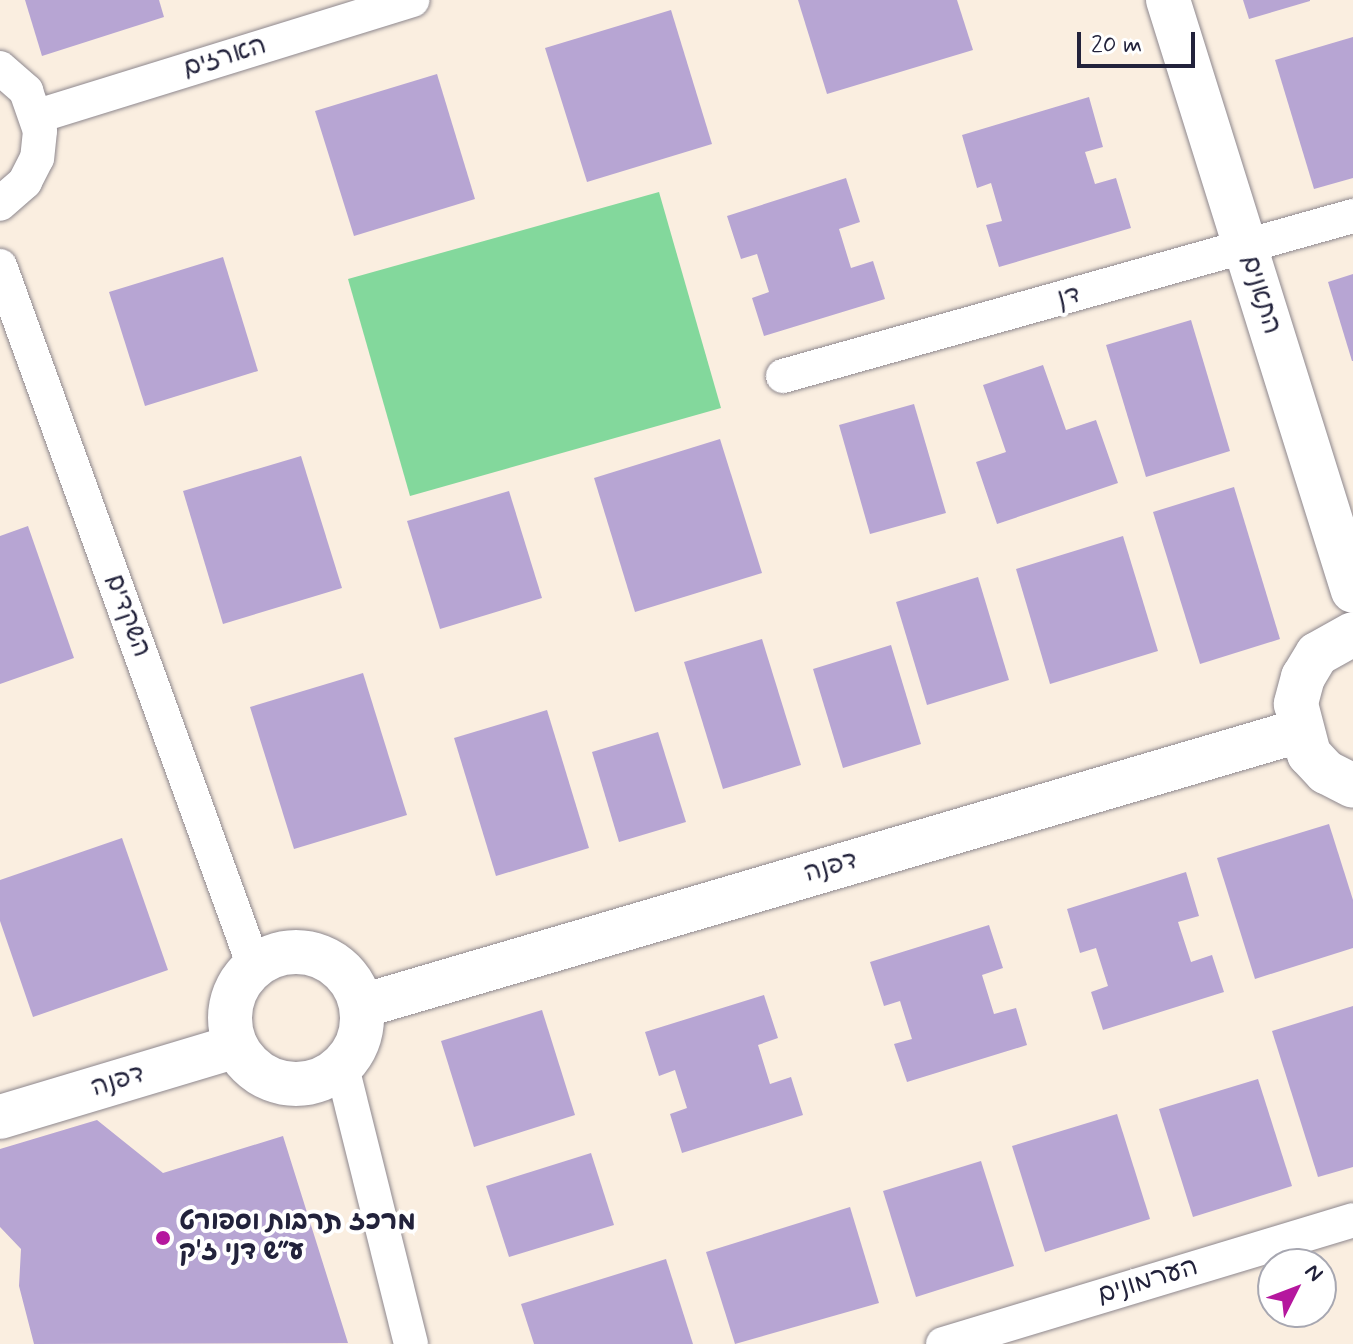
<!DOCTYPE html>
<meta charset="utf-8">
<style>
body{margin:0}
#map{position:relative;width:1353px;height:1344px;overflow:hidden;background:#faeee0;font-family:Mynerve,"Playpen Sans Hebrew",sans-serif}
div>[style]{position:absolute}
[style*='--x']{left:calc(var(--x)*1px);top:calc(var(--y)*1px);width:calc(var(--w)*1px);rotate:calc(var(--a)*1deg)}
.green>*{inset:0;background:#83d89c}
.building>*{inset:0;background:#b7a5d3}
.roads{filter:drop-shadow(0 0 2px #8e888e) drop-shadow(0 0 2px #8e888e)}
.street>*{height:34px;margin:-17px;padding:0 17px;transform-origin:17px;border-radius:17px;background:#fff}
.secondary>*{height:44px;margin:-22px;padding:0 22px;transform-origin:22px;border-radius:22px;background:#fff}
.secondary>.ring{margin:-22px;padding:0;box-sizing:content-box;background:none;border:44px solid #fff;border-radius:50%}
.dots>*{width:22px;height:22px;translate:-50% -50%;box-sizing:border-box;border:4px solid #fff;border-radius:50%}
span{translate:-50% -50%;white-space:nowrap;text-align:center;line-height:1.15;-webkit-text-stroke:8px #fff;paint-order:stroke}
.street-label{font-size:26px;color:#22223b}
.poi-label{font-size:26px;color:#22223b;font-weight:700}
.left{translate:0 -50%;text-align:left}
.north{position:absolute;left:1257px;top:1248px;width:80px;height:80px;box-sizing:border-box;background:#fff;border:2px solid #a7a7b1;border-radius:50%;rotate:48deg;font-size:22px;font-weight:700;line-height:32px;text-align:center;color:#22223b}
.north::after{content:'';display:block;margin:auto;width:28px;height:36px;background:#b5179e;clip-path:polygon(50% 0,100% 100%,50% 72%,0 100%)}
.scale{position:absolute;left:1077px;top:32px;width:118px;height:36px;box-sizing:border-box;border:4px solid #22223b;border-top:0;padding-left:10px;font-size:24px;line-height:28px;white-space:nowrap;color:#22223b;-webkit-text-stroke:6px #fff;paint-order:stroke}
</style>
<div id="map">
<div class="green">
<i style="clip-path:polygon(659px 192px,721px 408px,410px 496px,348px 279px)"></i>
</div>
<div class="building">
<i style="clip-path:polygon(25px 0,159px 0,164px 17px,42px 56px)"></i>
<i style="clip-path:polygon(798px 0,957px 0,973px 50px,827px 94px)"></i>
<i style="clip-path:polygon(1243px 0,1310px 0,1310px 1px,1249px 19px)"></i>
<i style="clip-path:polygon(671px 10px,712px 144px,587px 182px,545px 48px)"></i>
<i style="clip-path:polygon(1353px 37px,1353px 178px,1314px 189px,1275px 60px)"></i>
<i style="clip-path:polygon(437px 74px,475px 199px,354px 236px,315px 111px)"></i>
<i style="clip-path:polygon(1089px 97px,1103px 147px,1085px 152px,1095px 184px,1116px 178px,1131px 228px,999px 267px,986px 225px,1002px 221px,991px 183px,977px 188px,962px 135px)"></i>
<i style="clip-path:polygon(846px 178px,860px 222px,839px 229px,851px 268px,873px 261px,885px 299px,764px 336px,752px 298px,769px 292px,757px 254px,741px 259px,727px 216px)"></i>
<i style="clip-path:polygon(223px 257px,258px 371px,145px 406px,109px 292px)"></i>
<i style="clip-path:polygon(1353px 274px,1353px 361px,1352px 361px,1328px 282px)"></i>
<i style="clip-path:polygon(1191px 320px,1230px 451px,1146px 477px,1106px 345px)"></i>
<i style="clip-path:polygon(1043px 365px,1066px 430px,1096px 420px,1118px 483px,997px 524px,976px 462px,1006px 452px,983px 385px)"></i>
<i style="clip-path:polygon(914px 404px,946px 513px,870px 534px,839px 425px)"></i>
<i style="clip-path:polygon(720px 439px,762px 573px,635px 612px,594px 478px)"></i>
<i style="clip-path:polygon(301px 456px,342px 588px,223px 624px,183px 491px)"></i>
<i style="clip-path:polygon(1234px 487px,1280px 639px,1200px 664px,1153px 512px)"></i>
<i style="clip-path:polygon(509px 491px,542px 598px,440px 629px,407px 521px)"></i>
<i style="clip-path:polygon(28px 526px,74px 658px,0 684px,0 536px)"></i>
<i style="clip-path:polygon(1123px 536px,1158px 651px,1050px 684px,1016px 569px)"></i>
<i style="clip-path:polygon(978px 577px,1009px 680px,927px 705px,896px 602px)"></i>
<i style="clip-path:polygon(762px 639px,801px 765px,723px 789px,684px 662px)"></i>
<i style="clip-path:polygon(891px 645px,921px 744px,843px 768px,813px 669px)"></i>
<i style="clip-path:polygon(363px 673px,407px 815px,294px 849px,250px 707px)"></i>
<i style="clip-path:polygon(547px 710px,589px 848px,496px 876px,454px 738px)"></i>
<i style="clip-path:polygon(658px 732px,686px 822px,619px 842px,592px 752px)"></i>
<i style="clip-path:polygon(1329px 824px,1353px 900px,1353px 948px,1255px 979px,1217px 858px)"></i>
<i style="clip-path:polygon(122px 838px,168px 970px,33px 1017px,0 921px,0 880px)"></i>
<i style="clip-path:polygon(1186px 872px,1199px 916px,1178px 922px,1191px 962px,1212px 955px,1224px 992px,1103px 1030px,1091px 992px,1108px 986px,1096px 948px,1080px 953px,1067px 909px)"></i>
<i style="clip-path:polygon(989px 925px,1003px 968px,982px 975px,994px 1014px,1016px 1008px,1027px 1045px,907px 1082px,894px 1044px,912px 1039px,900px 1001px,884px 1006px,870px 962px)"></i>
<i style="clip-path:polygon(764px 995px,778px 1038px,758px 1045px,770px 1084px,791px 1077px,803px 1115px,682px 1153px,670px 1114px,687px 1108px,675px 1070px,659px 1076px,645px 1032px)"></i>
<i style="clip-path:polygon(1353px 1006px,1353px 1167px,1318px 1177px,1272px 1031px)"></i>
<i style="clip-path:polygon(542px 1010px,575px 1115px,474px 1147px,441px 1041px)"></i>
<i style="clip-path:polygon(1258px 1079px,1292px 1186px,1193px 1217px,1159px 1109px)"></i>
<i style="clip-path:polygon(1117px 1114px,1150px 1219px,1045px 1252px,1012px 1146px)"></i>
<i style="clip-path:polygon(97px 1120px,163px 1173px,283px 1136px,348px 1343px,34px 1344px,19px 1286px,21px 1249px,0 1227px,0 1149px)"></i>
<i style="clip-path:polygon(591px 1153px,614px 1225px,509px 1257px,486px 1186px)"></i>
<i style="clip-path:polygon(981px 1161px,1014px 1266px,916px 1297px,883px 1191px)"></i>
<i style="clip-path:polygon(850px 1207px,879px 1303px,735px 1344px,706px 1252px)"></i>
<i style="clip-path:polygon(666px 1259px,693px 1344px,534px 1344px,521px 1304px)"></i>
</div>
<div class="roads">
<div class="street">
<i style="--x:0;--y:68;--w:35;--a:41"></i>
<i style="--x:26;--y:91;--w:42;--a:70.7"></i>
<i style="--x:40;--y:131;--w:27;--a:96"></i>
<i style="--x:37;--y:158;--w:27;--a:117"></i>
<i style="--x:25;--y:182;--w:33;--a:139"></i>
<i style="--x:38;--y:116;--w:392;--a:-17.2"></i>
<i style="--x:0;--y:266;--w:745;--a:70.06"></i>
<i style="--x:783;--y:376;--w:592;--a:-15.68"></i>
<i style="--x:342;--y:1067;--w:285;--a:76"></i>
<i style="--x:943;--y:1344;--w:428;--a:-16.8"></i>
</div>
<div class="secondary">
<i style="--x:1168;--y:0;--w:619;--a:72.62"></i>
<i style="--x:1353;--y:634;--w:41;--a:150.9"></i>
<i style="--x:1317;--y:654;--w:27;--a:121"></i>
<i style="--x:1303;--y:677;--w:28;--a:105"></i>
<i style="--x:1296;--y:704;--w:52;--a:75.4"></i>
<i style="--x:1309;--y:754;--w:25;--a:47"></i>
<i style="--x:1326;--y:772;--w:30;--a:27"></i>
<i class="ring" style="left:230px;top:952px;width:88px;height:88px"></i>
<i style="--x:362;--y:1006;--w:977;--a:-16.36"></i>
<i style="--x:0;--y:1117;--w:246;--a:-16.7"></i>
</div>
</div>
<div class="dots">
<i style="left:163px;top:1238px;background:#b5179e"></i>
</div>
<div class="street-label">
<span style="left:225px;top:58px;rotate:-17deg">הארזים</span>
<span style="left:1260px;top:295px;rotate:73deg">התאנים</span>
<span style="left:1069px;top:298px;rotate:-15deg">דן</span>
<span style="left:127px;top:616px;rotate:70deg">השקדים</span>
<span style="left:831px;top:868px;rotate:-16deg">דפנה</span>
<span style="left:118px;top:1082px;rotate:-17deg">דפנה</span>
<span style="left:1148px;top:1282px;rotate:-17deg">הערמונים</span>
</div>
<div class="poi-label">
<span class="left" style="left:179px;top:1238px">מרכז תרבות וספורט<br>ע״ש דני ז'ק</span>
</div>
<div class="north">N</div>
<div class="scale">20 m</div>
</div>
